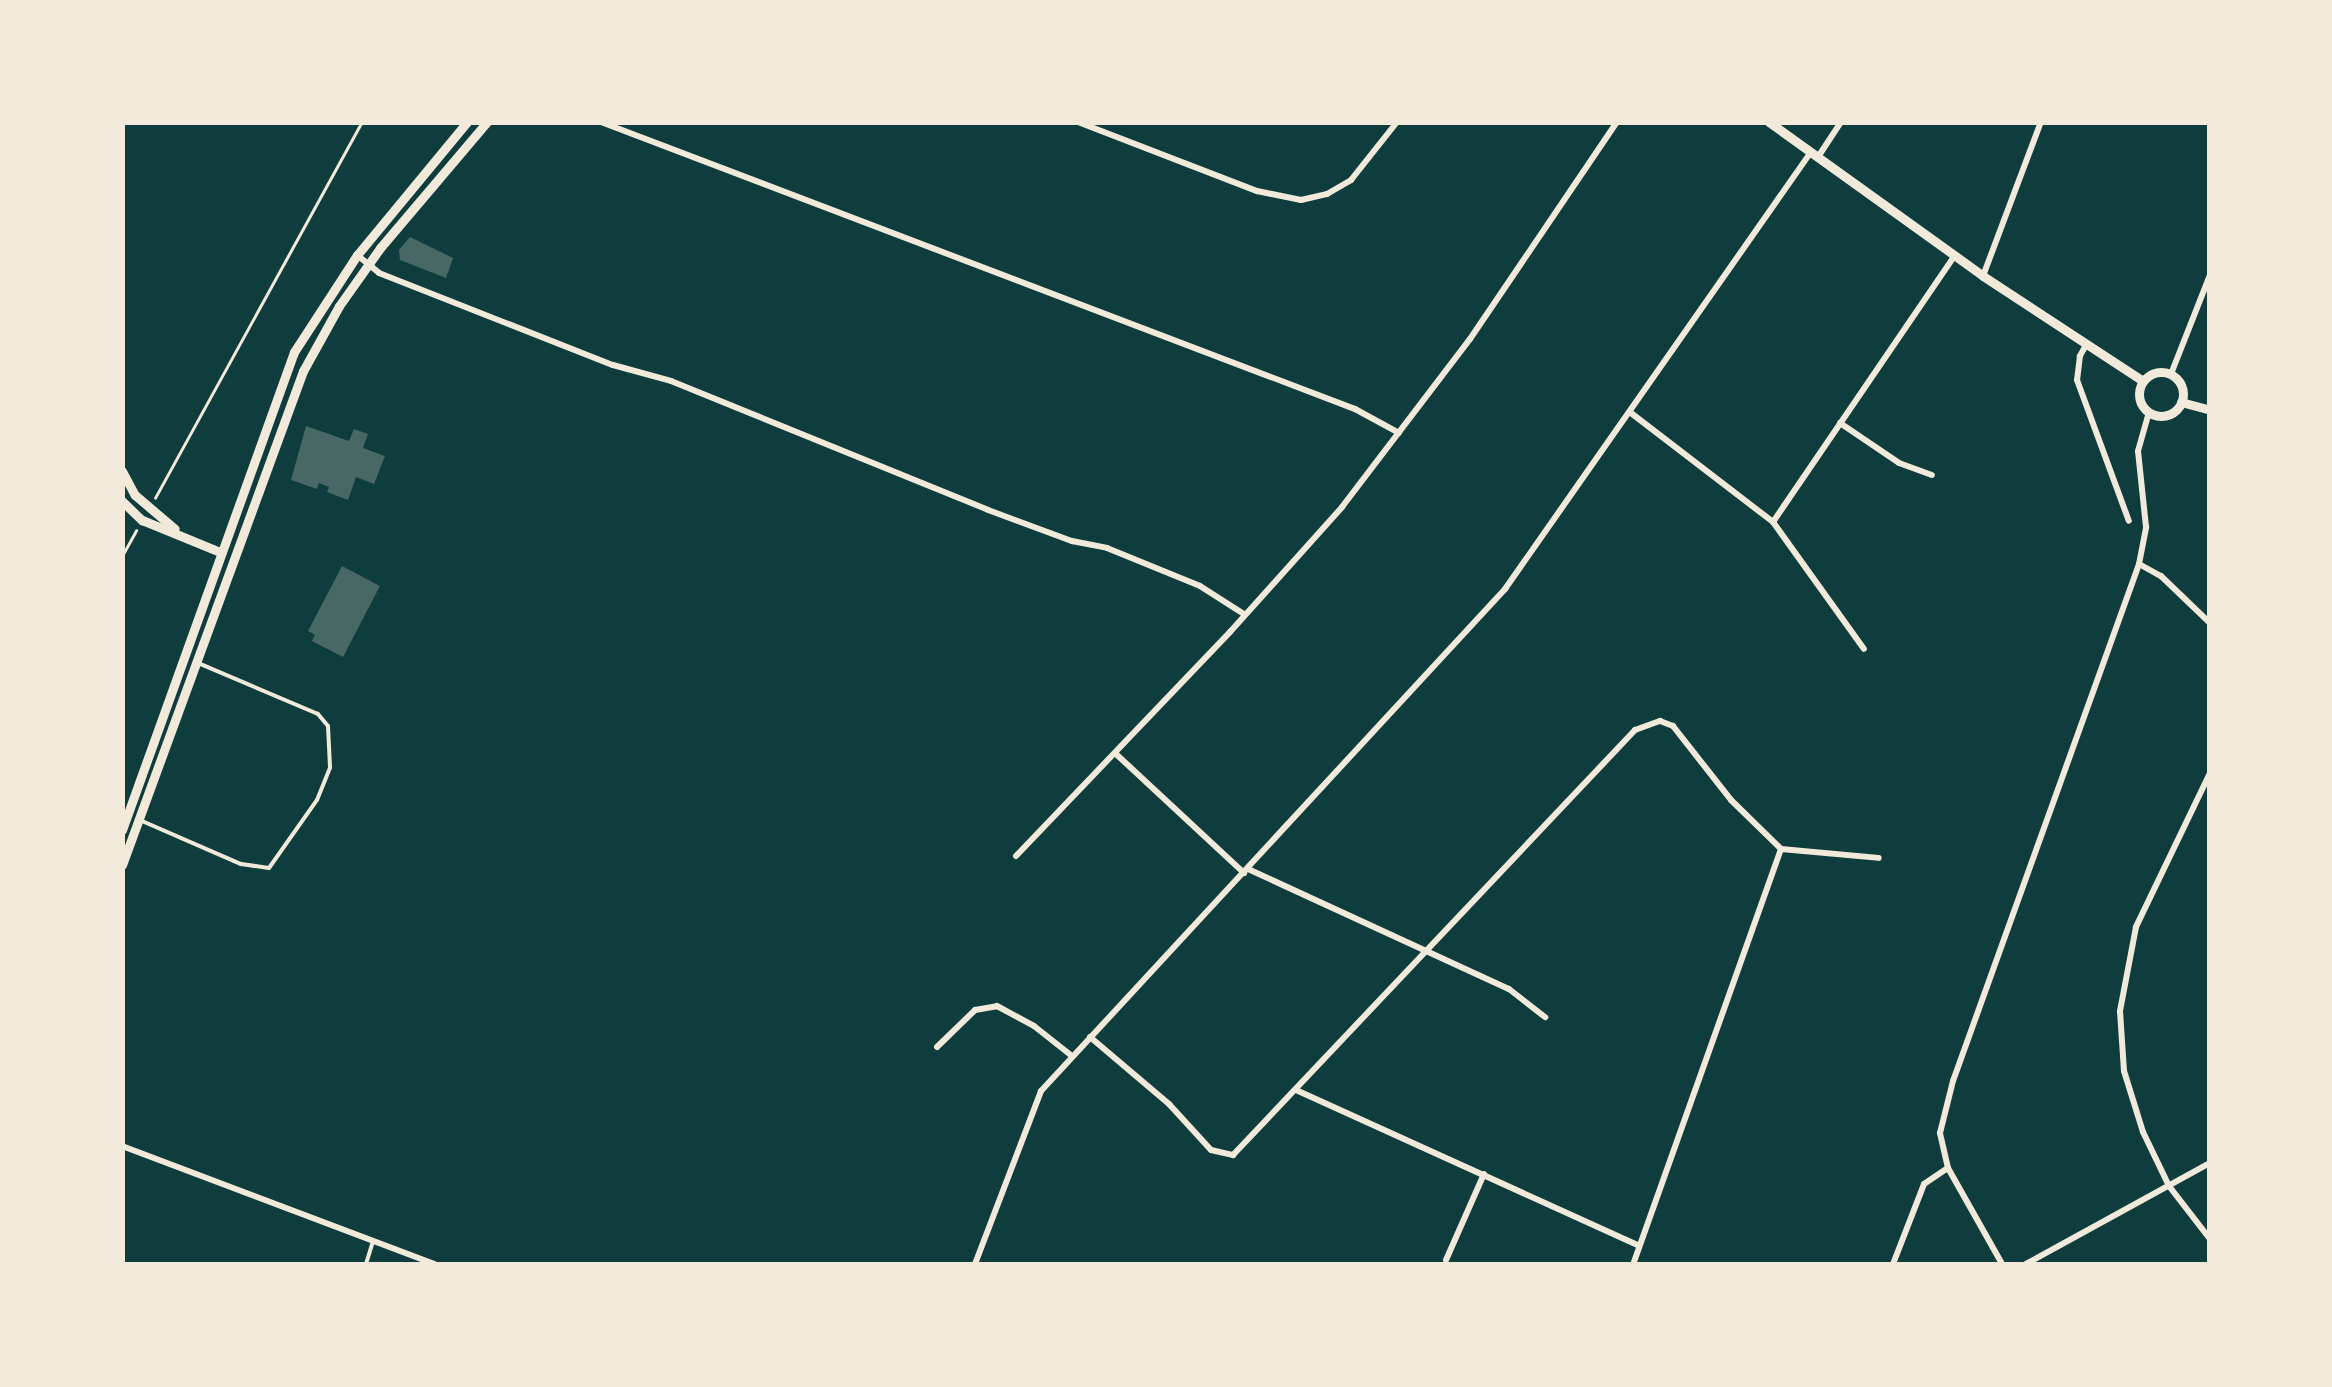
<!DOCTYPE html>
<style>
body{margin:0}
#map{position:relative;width:2332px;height:1387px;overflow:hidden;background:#0f3d3e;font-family:Roboto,sans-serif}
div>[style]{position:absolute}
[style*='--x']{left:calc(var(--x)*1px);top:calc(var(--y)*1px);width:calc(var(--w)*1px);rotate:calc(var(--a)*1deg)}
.building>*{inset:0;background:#486865}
.path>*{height:2.5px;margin:-1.25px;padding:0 1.25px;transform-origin:1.25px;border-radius:1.25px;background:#f1e9da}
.service>*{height:4px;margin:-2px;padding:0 2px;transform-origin:2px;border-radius:2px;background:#f1e9da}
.minor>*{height:6px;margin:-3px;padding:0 3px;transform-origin:3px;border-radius:3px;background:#f1e9da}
.tertiary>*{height:9px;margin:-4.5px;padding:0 4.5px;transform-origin:4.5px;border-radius:4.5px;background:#f1e9da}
.tertiary>.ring{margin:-4.5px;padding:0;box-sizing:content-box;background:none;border:9px solid #f1e9da;border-radius:50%}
.secondary>*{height:9px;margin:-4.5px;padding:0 4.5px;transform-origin:4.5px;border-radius:4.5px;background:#f1e9da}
span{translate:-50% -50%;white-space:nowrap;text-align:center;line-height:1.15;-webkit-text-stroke:8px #f1e9da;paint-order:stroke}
.frame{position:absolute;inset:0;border:125px solid #f1e9da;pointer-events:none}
</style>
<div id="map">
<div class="building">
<i style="clip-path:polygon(410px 237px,453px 258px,446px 278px,400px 260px,399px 250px)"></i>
<i style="clip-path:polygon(306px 426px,349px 441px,354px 429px,368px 434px,363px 448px,385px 456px,374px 484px,356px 477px,348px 500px,327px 492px,329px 487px,319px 483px,317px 489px,291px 480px)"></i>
<i style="clip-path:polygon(342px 566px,380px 586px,343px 657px,312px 641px,315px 635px,308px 631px)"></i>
</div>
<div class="path">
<i style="--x:155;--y:498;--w:429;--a:-61.2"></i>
<i style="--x:122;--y:556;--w:29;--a:-61"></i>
</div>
<div class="service">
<i style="--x:142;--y:821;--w:108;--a:23.5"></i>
<i style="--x:241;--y:864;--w:28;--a:8"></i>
<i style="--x:269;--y:868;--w:83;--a:-54.8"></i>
<i style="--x:317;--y:800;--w:35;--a:-68"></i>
<i style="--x:330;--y:767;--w:41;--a:-92.8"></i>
<i style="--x:328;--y:726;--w:16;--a:-130"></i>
<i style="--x:318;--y:714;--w:130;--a:-157"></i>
<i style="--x:366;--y:1264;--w:24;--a:-73"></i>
</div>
<div class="minor">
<i style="--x:601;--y:122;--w:807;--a:20.84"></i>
<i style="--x:1355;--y:409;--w:50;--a:28.6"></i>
<i style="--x:1078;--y:122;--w:192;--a:21.1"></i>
<i style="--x:1257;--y:191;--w:45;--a:11.6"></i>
<i style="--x:1301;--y:200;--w:27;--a:-13"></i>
<i style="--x:1327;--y:194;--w:28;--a:-30"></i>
<i style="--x:1351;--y:180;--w:74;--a:-51.6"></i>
<i style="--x:1818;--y:157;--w:42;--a:-56.7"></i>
<i style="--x:357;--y:255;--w:28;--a:39"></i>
<i style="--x:379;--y:273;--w:251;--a:21.5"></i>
<i style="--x:613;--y:365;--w:60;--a:15.4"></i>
<i style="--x:671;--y:381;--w:342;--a:22.1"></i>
<i style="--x:988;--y:510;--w:90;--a:20.3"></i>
<i style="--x:1072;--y:541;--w:36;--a:11"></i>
<i style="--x:1107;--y:548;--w:100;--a:22.2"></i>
<i style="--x:1200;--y:586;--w:52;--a:32.5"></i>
<i style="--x:1983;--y:276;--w:165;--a:-69.4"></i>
<i style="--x:2086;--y:345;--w:13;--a:119"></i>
<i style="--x:2080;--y:356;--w:24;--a:97"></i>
<i style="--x:2077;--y:380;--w:150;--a:69.8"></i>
<i style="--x:2171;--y:374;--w:106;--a:-68.5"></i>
<i style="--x:1631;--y:413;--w:179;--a:37.5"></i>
<i style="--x:1773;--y:522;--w:156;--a:54.4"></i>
<i style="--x:1840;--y:423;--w:71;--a:34.1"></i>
<i style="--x:1899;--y:463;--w:35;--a:20"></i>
<i style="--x:1773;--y:522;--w:323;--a:-55.7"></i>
<i style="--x:2139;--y:564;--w:25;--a:29"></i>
<i style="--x:2161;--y:576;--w:68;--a:43.8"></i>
<i style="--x:1116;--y:754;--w:175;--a:42.9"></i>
<i style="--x:2210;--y:773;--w:171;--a:115.7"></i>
<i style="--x:2136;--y:927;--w:86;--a:100.8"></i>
<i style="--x:2120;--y:1011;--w:60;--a:86.2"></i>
<i style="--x:2124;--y:1071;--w:64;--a:72.7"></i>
<i style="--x:2143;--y:1132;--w:60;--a:64.3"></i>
<i style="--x:2169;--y:1186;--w:67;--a:52.3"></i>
<i style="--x:1781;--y:849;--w:98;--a:5.2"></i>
<i style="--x:1016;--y:856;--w:310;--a:-46.3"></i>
<i style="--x:1230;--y:632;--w:168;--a:-48.1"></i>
<i style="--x:1342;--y:507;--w:211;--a:-52.7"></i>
<i style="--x:1470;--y:339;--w:262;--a:-55.9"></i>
<i style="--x:1248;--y:869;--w:287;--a:24.7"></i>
<i style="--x:1509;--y:989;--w:46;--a:37.9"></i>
<i style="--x:1090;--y:1037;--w:104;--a:40.3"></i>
<i style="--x:1169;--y:1104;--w:62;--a:47.6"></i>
<i style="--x:1211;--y:1150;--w:23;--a:13"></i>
<i style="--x:1233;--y:1155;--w:585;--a:-46.59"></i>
<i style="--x:1635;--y:730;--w:27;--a:-20"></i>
<i style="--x:1660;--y:721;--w:14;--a:21"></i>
<i style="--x:1673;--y:726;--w:94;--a:51.9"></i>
<i style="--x:1731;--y:800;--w:70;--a:44.4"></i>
<i style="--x:1781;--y:849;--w:441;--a:109.6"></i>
<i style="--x:937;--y:1047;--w:53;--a:-44.2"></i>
<i style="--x:975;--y:1010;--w:22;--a:-10"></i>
<i style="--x:997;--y:1006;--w:42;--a:28.4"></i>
<i style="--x:1034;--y:1026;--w:48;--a:38.3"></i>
<i style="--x:1296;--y:1090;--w:375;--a:24.4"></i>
<i style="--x:122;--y:1146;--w:334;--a:20.7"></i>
<i style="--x:1948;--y:1168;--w:110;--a:60.6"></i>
<i style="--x:1446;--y:1260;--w:94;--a:-66.2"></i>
<i style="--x:975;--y:1264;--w:185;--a:-69.1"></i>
<i style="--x:1041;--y:1091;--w:684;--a:-47.25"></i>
<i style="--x:1505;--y:589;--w:533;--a:-55"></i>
<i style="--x:1893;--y:1264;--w:86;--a:-68.8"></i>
<i style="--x:1924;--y:1184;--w:29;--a:-34"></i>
<i style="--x:1948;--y:1168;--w:36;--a:-103"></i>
<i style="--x:1940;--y:1133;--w:54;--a:-76"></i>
<i style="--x:1953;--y:1081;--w:549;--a:-70.21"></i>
<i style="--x:2139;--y:564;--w:38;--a:-79"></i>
<i style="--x:2146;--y:527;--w:76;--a:-96"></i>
<i style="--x:2138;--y:451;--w:41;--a:-74.2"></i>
<i style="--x:2026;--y:1264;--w:210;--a:-28.8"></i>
</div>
<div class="tertiary">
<i style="--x:1769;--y:122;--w:264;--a:35.7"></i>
<i style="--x:1983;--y:276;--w:191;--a:33.3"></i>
<i class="ring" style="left:2139px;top:372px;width:35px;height:35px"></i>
<i style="--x:2181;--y:402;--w:30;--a:15"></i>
<i style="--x:122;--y:471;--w:27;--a:62"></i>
<i style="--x:135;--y:495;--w:52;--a:40.4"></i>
<i style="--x:122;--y:501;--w:28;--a:44"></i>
<i style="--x:142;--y:520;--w:84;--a:22.3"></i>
</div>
<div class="secondary">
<i style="--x:122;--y:830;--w:508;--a:-70.21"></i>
<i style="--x:294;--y:352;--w:116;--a:-57"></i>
<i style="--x:357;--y:255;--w:173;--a:-50.4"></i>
<i style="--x:122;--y:865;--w:526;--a:-69.88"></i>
<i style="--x:303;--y:371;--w:74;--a:-61"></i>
<i style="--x:339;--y:306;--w:71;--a:-54.7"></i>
<i style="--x:380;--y:248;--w:165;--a:-49.7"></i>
</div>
<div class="frame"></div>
</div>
